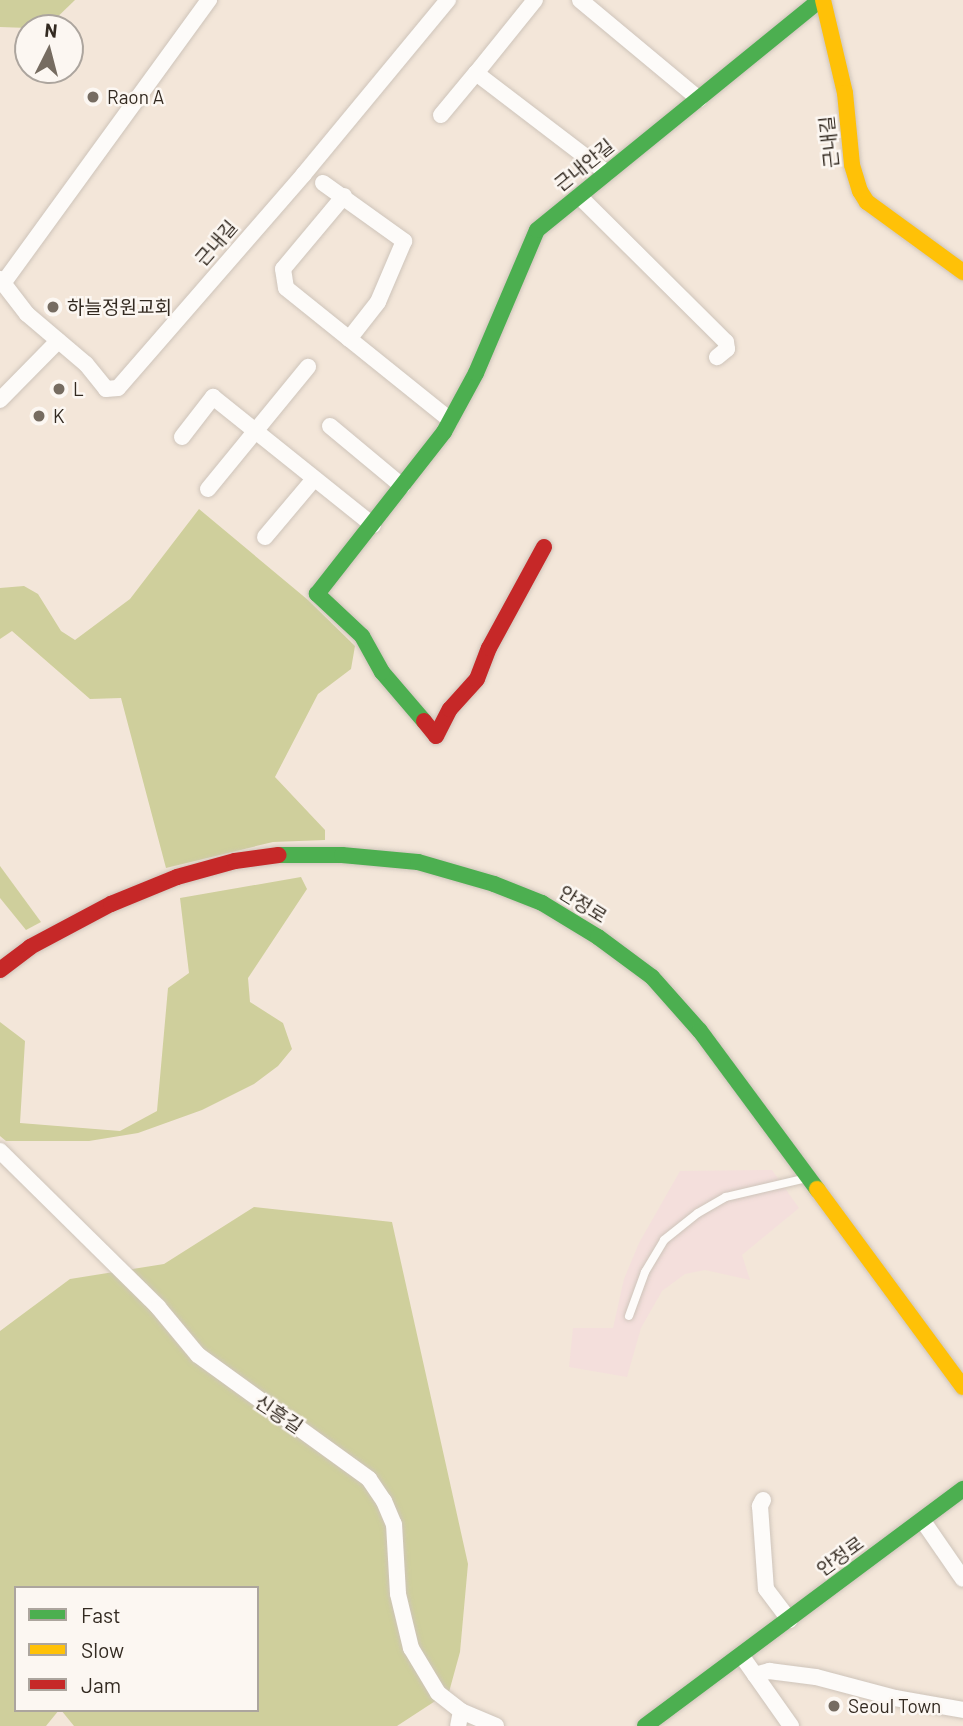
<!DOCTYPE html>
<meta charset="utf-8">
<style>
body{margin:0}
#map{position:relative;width:963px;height:1726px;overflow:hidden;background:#f3e6d9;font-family:Barlow,"Noto Sans KR",sans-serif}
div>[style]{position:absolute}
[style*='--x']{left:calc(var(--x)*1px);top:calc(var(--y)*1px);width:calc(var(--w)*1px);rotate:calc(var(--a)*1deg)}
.commercial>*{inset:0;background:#f4dfdc}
.forest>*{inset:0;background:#cfcf9c}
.roads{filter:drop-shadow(0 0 2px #cec4ba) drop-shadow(0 0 2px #cec4ba)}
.lane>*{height:8px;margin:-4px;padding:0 4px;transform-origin:4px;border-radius:4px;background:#fdfbf9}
.street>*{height:16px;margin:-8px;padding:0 8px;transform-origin:8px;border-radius:8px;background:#fdfbf9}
.fast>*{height:16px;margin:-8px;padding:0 8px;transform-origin:8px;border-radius:8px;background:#4caf50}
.slow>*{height:16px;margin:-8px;padding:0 8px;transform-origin:8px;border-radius:8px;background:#ffc107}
.jam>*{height:16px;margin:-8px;padding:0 8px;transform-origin:8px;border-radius:8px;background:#c62828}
.dots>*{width:19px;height:19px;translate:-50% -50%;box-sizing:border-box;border:4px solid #fcf7f2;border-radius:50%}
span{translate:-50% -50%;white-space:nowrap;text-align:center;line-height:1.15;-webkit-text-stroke:5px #fcf7f2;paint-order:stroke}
.poi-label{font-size:19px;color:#332a21}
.left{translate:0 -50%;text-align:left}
.street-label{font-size:19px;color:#332a21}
.legend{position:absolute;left:14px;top:1586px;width:245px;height:126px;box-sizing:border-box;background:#fcf7f2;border:2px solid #aca59e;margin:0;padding:9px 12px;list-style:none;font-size:21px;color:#332a21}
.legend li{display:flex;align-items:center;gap:14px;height:35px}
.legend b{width:35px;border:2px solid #aca59e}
.north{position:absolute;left:14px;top:14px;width:70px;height:70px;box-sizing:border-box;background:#fcf7f2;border:2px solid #aca59e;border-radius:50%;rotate:6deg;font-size:19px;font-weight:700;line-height:28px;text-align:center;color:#332a21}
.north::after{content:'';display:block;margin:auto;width:24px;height:32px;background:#766c61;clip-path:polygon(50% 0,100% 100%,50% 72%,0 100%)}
</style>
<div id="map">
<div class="commercial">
<i style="clip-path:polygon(772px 1170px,799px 1208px,742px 1255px,750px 1280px,705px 1270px,685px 1274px,662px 1291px,641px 1328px,627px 1377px,569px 1367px,573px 1328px,613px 1328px,624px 1279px,639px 1243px,680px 1171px)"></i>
</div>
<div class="forest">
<i style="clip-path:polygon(0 0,75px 0,46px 28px,28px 28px,0 27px)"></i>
<i style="clip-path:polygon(199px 509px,308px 600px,355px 646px,351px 669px,318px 694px,275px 777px,325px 830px,325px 840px,273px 842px,166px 868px,121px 698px,90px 699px,12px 631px,0 639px,0 588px,24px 586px,38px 594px,61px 631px,75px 640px,130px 599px)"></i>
<i style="clip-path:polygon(0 866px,41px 922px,26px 930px,0 898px)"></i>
<i style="clip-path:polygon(301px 877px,307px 889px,248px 978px,250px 1002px,283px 1023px,292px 1049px,278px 1066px,254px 1084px,202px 1110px,138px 1133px,89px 1141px,6px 1141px,0 1136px,0 1022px,25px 1041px,20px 1123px,120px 1131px,157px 1111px,168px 988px,189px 973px,180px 898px)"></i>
<i style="clip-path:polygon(254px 1207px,392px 1222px,468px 1564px,460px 1652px,449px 1692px,397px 1726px,74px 1726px,61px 1710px,257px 1710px,257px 1588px,16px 1588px,16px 1710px,59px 1710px,46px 1726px,0 1726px,0 1331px,70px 1279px,164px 1264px)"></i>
</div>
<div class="roads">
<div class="lane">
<i style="--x:629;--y:1316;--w:47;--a:-70"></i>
<i style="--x:645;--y:1272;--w:37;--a:-59"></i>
<i style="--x:664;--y:1240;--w:43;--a:-38.5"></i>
<i style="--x:698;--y:1213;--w:32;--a:-30"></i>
<i style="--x:726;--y:1197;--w:83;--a:-13.2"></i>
</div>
<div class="street">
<i style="--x:535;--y:0;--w:94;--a:128.9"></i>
<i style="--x:476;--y:73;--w:165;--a:37.4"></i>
<i style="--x:580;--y:0;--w:155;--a:39.8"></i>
<i style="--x:441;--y:115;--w:55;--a:-50.2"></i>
<i style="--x:323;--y:183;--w:100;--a:35.6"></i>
<i style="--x:404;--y:241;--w:66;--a:113.1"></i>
<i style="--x:378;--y:302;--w:47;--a:128.1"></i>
<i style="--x:344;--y:196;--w:95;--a:129.9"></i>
<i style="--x:283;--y:269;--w:19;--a:81"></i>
<i style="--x:286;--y:288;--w:211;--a:38.8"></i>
<i style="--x:579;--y:196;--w:207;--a:44.8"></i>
<i style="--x:726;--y:342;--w:7;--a:82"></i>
<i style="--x:727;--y:349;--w:13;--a:141"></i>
<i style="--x:0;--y:279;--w:44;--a:52.4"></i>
<i style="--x:27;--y:314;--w:77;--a:40.3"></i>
<i style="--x:86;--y:364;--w:32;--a:51"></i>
<i style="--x:106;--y:389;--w:12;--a:-5"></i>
<i style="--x:118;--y:388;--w:284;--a:-49"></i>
<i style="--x:304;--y:174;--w:226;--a:-50.4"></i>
<i style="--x:4;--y:282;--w:349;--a:-54"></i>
<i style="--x:0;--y:400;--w:83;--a:-45.5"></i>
<i style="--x:330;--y:426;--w:94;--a:39.8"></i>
<i style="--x:182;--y:437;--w:51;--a:-52.2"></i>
<i style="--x:213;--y:397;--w:205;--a:38.7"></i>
<i style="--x:208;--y:489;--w:158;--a:-50.7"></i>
<i style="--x:265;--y:537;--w:76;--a:-49.8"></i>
<i style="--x:0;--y:1151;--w:222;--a:44.6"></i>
<i style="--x:158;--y:1307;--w:62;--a:50.2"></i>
<i style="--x:198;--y:1355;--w:211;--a:35.9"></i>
<i style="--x:369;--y:1479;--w:27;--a:56"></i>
<i style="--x:384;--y:1501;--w:25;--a:67"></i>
<i style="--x:394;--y:1524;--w:70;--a:86.7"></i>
<i style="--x:398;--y:1594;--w:56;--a:76.5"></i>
<i style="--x:411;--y:1648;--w:52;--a:59"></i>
<i style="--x:438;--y:1693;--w:29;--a:38"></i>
<i style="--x:461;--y:1711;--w:15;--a:101"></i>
<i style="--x:763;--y:1500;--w:7;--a:117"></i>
<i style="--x:760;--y:1506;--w:83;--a:85.9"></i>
<i style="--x:766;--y:1589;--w:39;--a:53"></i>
<i style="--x:923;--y:1521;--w:70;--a:55.4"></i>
<i style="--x:741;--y:1655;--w:87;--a:54.8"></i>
<i style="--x:755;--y:1675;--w:15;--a:-16"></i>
<i style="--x:769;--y:1671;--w:47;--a:7.3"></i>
<i style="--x:816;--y:1677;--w:82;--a:14.9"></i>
<i style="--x:895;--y:1698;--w:69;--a:10"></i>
<i style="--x:461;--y:1711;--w:38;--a:23"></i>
</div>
<div class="fast">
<i style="--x:424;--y:721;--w:65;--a:-130.6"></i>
<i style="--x:382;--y:672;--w:41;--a:-119.1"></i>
<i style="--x:362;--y:636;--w:62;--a:-137"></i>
<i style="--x:317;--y:594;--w:206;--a:-51.9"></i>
<i style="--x:444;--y:432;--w:67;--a:-61.5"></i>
<i style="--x:476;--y:373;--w:155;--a:-66.9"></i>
<i style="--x:537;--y:230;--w:365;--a:-39.1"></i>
<i style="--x:279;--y:855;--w:63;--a:0"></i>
<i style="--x:342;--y:855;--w:76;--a:5.3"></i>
<i style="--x:418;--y:862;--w:79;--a:16.1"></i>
<i style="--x:494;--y:884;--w:52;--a:21.6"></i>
<i style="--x:542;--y:903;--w:66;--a:31.3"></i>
<i style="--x:598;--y:937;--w:67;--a:36.5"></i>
<i style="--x:652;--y:977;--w:72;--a:48.4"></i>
<i style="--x:700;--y:1031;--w:197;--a:53.5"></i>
<i style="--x:645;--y:1726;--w:397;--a:-36.7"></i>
</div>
<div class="slow">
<i style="--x:823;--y:0;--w:96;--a:76.7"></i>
<i style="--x:845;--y:93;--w:72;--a:84.4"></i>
<i style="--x:852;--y:165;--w:27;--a:73"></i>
<i style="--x:860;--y:191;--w:13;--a:58"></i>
<i style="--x:867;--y:202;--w:119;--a:36.1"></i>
<i style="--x:817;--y:1189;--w:246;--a:53.6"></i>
</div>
<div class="jam">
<i style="--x:424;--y:721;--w:19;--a:51"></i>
<i style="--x:436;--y:736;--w:30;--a:-63"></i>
<i style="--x:450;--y:709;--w:40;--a:-48"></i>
<i style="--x:477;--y:679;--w:33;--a:-69"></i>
<i style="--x:489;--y:648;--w:115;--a:-61.4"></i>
<i style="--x:0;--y:970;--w:38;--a:-37"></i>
<i style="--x:30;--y:947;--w:92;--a:-28"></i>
<i style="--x:111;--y:904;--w:71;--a:-22.2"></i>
<i style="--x:177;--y:877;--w:60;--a:-15.4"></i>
<i style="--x:235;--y:861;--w:44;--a:-7.8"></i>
</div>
</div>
<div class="dots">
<i style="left:93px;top:97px;background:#766c61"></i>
<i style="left:53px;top:307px;background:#766c61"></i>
<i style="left:59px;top:389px;background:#766c61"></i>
<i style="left:39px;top:416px;background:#766c61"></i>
<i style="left:834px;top:1706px;background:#766c61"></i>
</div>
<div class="poi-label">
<span class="left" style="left:107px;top:97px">Raon A</span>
<span class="left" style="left:67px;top:307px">하늘정원교회</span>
<span class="left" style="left:73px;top:389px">L</span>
<span class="left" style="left:53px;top:416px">K</span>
<span class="left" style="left:848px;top:1706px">Seoul Town</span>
</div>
<div class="street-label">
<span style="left:829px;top:142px;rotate:-96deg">근내길</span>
<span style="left:584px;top:165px;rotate:-39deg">근내안길</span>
<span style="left:216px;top:243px;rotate:-49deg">근내길</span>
<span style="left:583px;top:904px;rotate:32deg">안정로</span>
<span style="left:279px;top:1414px;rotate:34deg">신흥길</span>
<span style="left:840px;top:1556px;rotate:-36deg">안정로</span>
</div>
<ul class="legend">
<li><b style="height:9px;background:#4caf50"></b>Fast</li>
<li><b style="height:9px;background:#ffc107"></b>Slow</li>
<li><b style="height:9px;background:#c62828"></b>Jam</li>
</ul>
<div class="north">N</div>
</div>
